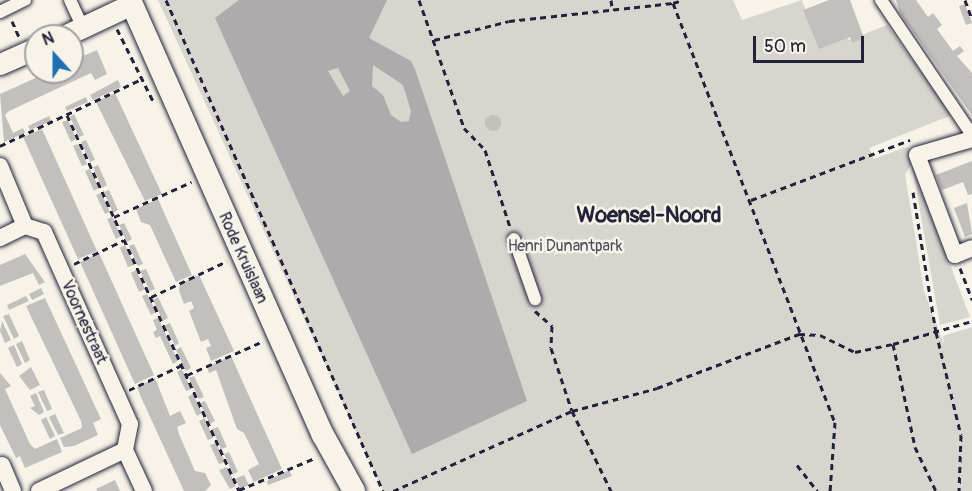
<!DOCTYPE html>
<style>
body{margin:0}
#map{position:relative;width:972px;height:491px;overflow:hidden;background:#f7f3e8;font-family:Pangolin,sans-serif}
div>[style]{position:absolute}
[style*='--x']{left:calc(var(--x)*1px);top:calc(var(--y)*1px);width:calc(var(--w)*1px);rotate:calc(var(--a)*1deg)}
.green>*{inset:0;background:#d8d5cf}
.water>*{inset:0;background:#aeabad}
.building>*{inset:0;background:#c2bfbd}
.round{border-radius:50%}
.path>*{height:3px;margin-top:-1.5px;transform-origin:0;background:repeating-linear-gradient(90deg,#22223b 0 6px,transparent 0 10.5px)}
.roads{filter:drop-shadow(0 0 2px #22223b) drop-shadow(0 0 2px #22223b)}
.pedestrian>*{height:12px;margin:-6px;padding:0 6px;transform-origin:6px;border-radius:6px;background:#f7f3e8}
.minor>*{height:16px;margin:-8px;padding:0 8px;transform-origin:8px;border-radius:8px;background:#f7f3e8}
.tertiary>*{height:21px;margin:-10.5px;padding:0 10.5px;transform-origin:10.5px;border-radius:10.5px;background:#f7f3e8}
.secondary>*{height:22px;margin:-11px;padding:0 11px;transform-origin:11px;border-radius:11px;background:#f7f3e8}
span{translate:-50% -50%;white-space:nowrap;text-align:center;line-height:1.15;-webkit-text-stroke:5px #f7f3e8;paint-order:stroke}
.park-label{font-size:16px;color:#504f60}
.street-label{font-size:16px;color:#22223b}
.district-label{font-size:22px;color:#22223b;font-weight:700}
.north{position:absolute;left:24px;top:24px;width:60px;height:60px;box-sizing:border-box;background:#f7f3e8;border:2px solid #a29fa3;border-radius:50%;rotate:339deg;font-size:16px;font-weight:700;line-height:24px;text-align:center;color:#22223b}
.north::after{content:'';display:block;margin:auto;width:21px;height:27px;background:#1f6fb2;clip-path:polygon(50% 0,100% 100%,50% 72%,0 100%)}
.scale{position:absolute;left:753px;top:36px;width:111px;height:27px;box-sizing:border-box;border:3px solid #22223b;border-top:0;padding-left:8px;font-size:18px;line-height:21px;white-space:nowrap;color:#22223b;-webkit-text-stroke:4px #f7f3e8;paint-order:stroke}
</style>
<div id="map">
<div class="green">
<i style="clip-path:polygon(158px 0,733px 0,742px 20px,802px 0,818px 43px,845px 32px,849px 40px,887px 25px,952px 115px,869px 148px,874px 159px,906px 147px,920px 152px,905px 174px,924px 291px,944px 344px,943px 336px,972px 327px,972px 491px,383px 491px)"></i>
<i style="clip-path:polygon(912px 165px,970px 317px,940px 325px)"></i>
</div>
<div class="water">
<i style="clip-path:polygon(evenodd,239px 0,387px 0,369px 38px,411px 61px,415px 69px,527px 401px,412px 454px,215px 18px,239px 0,373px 65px,403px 85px,411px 111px,409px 121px,401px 122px,391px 115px,383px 95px,372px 86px,373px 65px,239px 0,338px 68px,350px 91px,343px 96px,328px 71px,338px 68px)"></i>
</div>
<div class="building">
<i style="clip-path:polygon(829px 0,850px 0,864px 38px,852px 43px,850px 37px,819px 49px,803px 10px)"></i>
<i style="clip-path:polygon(896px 0,916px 0,928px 17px,933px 13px,942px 25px,937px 29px,953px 51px,960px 46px,964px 51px,957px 56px,972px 73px,972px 115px,900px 13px)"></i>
<i style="clip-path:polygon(965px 4px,972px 23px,966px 25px,959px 6px)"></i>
<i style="clip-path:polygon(97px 50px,107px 74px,95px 80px,91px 73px,9px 111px,5px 115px,13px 133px,23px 128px,25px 133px,4px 142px,0 94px,49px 72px,72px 72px,72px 61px)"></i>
<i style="clip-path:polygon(118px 80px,121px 87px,93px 100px,90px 95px)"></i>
<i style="clip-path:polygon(115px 93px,162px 194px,145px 201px,96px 102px)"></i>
<i style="clip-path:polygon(86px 97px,88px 102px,67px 111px,65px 107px)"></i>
<i style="clip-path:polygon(74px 114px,84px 135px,79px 137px,70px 117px)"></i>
<i class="round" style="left:485px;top:115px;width:16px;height:16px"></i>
<i style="clip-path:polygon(49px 116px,51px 121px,30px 130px,28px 126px)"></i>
<i style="clip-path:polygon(68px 120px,76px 139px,71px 142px,62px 122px)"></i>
<i style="clip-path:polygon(42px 129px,97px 251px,78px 259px,23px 137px)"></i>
<i style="clip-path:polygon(86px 140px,95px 160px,90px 162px,81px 142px)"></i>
<i style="clip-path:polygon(78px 144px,87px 164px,82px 166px,73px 146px)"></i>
<i style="clip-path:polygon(972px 161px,972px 194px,968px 195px,963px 182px,942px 190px,936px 175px)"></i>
<i style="clip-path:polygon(98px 165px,107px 185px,102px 188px,93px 167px)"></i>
<i style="clip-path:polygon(90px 169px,99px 188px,94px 191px,85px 171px)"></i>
<i style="clip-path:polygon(109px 190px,118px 210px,113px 213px,104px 192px)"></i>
<i style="clip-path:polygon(101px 193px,110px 212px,105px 214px,96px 195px)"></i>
<i style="clip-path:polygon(158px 199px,192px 275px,176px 282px,150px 225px,141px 222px,136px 209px)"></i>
<i style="clip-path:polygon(967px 203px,972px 234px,965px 237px,954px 208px)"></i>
<i style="clip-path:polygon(112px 217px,121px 236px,116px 239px,107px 219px)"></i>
<i style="clip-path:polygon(124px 223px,132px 239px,127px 242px,119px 225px)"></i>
<i style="clip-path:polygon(134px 244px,143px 264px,138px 266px,129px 246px)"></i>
<i style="clip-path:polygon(125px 245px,134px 265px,128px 267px,120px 248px)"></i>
<i style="clip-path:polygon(99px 253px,154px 375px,135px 384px,80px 262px)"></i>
<i style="clip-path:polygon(25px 254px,45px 282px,39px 285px,33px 273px,0 286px,0 265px)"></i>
<i style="clip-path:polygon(146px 269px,155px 289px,150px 291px,140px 271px)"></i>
<i style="clip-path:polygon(136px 270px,145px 289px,139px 292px,131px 273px)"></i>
<i style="clip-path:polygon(199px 275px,234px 351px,211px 361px,206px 348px,211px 346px,208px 339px,201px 342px,189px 311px,194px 308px,191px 301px,184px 304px,179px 291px,180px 284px)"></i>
<i style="clip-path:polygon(41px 288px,44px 294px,32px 300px,29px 294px)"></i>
<i style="clip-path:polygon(147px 294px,156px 312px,151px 315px,142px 296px)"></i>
<i style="clip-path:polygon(26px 296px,29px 301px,9px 310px,7px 305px)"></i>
<i style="clip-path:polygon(158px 297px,168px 318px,163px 321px,153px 300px)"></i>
<i style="clip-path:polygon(45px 298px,101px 419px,93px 423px,98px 435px,74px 446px,64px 447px,60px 438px,82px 428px,81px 421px,26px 306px)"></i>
<i style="clip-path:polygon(9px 314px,19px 336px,14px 339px,3px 316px)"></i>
<i style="clip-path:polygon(158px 318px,178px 361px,173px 364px,160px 336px,156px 338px,153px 332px,157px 330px,153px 320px)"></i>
<i style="clip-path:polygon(2px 321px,11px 340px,5px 343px,0 331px)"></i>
<i style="clip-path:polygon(170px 323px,179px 343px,175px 346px,165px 325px)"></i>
<i style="clip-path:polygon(22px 341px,30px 360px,25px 363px,16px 344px)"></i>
<i style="clip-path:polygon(14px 345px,22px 364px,17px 367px,8px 348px)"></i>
<i style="clip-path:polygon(181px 347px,191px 368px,186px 371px,176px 350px)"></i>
<i style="clip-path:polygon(231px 356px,282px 469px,254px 482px,248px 470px,259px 464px,244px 433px,237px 429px,216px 370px,209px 373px,207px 367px)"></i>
<i style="clip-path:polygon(31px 367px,40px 385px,30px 390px,19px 376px)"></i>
<i style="clip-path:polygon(182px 369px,191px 389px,186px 391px,177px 372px)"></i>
<i style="clip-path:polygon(0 373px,11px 386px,5px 389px,30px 444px,35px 449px,57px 439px,62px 452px,25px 468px,20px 456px,16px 458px,0 425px)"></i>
<i style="clip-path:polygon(194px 376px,204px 397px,199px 399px,189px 378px)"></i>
<i style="clip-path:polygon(155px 378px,170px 416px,180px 411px,186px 423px,177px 427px,179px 434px,195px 471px,205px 473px,211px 485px,205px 491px,184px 491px,140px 395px,137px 387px)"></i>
<i style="clip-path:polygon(44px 390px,52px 409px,47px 411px,38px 392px)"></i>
<i style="clip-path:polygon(36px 393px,44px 412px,39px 415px,30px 408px,35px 406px,30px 396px)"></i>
<i style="clip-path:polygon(193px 394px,202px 413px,197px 416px,188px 397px)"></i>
<i style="clip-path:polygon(205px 401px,215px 421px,210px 424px,200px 403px)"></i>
<i style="clip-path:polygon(55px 414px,64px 433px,58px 435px,49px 417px)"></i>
<i style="clip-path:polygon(46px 417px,55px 436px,50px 439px,41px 420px)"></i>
<i style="clip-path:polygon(205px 418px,213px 438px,208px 440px,199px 421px)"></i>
<i style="clip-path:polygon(218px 427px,227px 447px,221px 449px,212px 429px)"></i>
<i style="clip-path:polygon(216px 443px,225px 462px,219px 464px,210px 445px)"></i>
<i style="clip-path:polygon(229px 452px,238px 472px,233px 474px,224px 454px)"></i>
<i style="clip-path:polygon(227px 467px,236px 486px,230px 489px,219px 470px)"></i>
<i style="clip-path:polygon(289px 470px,292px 476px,268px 485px,267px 481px)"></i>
<i style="clip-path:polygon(244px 475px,249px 485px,240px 489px,235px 479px)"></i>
<i style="clip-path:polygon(115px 480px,120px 491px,97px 491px,96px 489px)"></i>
</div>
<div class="path">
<i style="--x:166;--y:0;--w:537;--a:66.16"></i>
<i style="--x:419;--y:0;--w:136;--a:70.6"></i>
<i style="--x:464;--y:128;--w:30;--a:46"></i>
<i style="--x:485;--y:150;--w:81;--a:72"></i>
<i style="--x:611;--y:0;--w:7;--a:82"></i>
<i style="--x:965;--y:0;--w:20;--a:70"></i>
<i style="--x:673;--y:3;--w:10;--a:-17"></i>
<i style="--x:12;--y:21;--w:17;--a:66"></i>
<i style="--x:117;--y:29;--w:80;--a:63.4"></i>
<i style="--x:434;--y:40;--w:77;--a:-14.2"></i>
<i style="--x:509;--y:21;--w:165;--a:-6.3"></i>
<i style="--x:673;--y:3;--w:449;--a:68.9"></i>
<i style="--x:835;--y:422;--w:69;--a:94.1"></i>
<i style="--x:67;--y:115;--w:413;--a:65.4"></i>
<i style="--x:0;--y:146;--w:157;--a:-25.3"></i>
<i style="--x:913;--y:192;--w:142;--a:80.7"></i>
<i style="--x:936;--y:332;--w:106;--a:76.4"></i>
<i style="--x:961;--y:435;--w:56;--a:92"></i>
<i style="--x:751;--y:200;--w:170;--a:-20.7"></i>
<i style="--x:114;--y:217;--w:85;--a:-24.4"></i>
<i style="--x:74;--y:264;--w:55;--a:-25.6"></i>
<i style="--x:960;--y:268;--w:34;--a:69"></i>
<i style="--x:151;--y:297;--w:84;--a:-25.3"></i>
<i style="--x:535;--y:311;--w:23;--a:41"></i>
<i style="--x:552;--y:326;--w:22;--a:93"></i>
<i style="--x:551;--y:348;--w:66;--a:71.6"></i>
<i style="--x:572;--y:411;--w:89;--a:64"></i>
<i style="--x:893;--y:344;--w:82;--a:-16.2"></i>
<i style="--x:187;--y:375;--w:81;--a:-24"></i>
<i style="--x:129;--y:390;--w:59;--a:-25.3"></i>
<i style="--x:797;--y:465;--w:33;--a:52"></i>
<i style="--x:239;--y:490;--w:82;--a:-22.8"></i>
<i style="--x:393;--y:491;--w:196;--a:-24.1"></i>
<i style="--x:572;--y:411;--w:88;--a:-15.1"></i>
<i style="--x:657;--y:388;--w:152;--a:-20.8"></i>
<i style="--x:799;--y:334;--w:21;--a:3"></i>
<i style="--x:820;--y:335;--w:39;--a:26"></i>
<i style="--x:855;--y:352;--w:39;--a:-12"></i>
<i style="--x:893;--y:344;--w:105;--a:77.9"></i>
<i style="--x:915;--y:447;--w:49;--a:64.5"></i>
</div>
<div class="roads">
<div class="pedestrian">
<i style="--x:70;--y:0;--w:31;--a:65"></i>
<i style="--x:881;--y:0;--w:163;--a:56"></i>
<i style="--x:0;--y:12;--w:28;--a:-26"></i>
<i style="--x:514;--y:239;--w:64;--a:70.7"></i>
</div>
<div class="minor">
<i style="--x:972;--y:139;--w:57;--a:163.8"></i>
<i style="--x:917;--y:155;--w:107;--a:69.2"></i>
<i style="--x:955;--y:255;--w:18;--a:-22"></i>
<i style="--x:0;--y:166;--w:65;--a:67.4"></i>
<i style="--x:25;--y:226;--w:20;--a:18"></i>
<i style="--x:44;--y:232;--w:179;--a:65.9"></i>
<i style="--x:117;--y:395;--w:32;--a:66"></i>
<i style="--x:130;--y:424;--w:26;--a:101"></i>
<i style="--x:125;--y:450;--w:45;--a:65.1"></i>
<i style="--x:0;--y:238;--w:28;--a:-26"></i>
<i style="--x:2;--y:465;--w:28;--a:67"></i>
<i style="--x:39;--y:491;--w:95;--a:-25.5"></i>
</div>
<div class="tertiary">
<i style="--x:64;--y:36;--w:75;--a:-25.2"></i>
<i style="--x:0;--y:64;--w:39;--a:-24"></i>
</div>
<div class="secondary">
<i style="--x:130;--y:0;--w:476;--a:66.1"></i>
<i style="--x:323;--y:435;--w:64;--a:61"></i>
</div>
</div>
<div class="park-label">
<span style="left:565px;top:246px">Henri Dunantpark</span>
</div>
<div class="street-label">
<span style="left:243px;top:258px;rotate:66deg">Rode Kruislaan</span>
<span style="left:84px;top:322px;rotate:66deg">Voornestraat</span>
</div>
<div class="district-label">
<span style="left:649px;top:216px">Woensel-Noord</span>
</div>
<div class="north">N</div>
<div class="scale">50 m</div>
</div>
